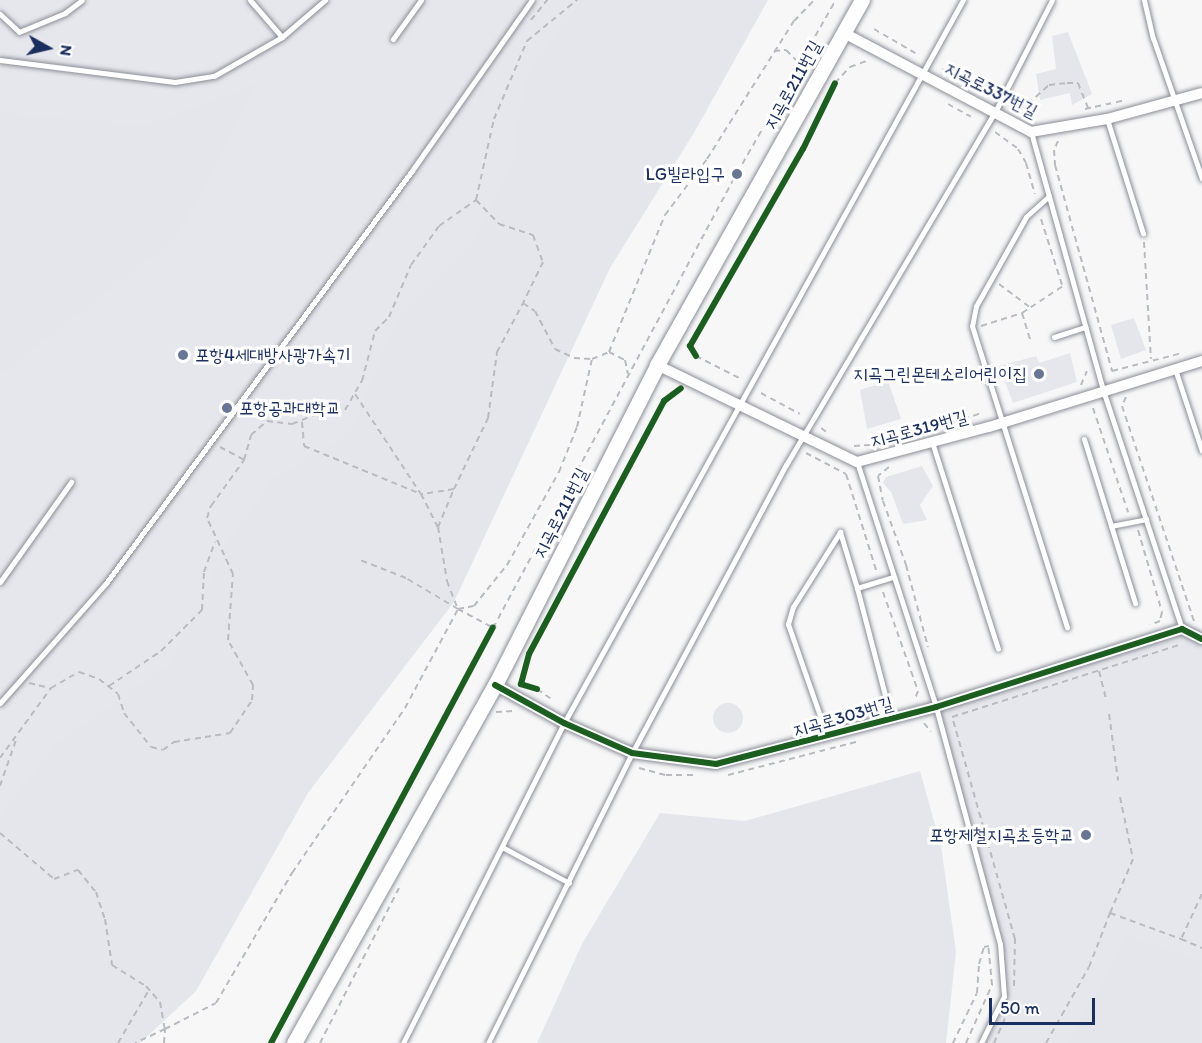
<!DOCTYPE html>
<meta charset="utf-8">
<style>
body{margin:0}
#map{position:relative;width:1202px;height:1043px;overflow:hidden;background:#f7f7f8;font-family:Itim,"Poor Story",sans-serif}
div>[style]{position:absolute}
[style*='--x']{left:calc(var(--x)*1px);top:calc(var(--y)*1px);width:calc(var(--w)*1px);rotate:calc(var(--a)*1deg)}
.built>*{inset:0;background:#e6e7ec}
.green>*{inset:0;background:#e5e6ec}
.round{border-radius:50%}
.path>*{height:2px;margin-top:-1px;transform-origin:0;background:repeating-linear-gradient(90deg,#b8bbc0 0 6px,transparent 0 10.5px)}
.roads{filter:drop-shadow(0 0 2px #8a8e97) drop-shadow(0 0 2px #8a8e97)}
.service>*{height:5px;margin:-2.5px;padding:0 2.5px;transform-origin:2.5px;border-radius:2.5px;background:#fefefe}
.minor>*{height:10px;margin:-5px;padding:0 5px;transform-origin:5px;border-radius:5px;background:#fefefe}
.secondary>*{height:15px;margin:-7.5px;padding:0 7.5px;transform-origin:7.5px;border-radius:7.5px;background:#fefefe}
.cycleway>*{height:6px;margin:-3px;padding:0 3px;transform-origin:3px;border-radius:3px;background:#1b5e20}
.dots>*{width:16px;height:16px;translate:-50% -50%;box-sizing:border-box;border:3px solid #fff;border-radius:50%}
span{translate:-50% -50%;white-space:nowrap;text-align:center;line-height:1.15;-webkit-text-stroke:6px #fff;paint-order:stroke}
.street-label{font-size:18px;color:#1b2f5e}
.poi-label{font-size:18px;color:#1b2f5e}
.right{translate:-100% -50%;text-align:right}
.left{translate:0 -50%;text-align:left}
.north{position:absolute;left:18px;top:18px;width:60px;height:60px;-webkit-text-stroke:4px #fff;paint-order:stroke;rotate:98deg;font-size:16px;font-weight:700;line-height:24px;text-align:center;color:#1b2f5e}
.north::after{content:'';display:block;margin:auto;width:21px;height:27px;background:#1b2f5e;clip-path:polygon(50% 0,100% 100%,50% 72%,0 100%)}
.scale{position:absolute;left:989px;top:998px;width:106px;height:27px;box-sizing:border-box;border:3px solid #1b2f5e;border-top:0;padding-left:8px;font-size:18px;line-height:21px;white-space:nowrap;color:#1b2f5e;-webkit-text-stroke:4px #fff;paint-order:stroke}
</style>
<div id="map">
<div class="built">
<i style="clip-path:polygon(0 0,691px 0,0 1043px)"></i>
<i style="clip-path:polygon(1070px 353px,1077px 382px,1013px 403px,999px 366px,1036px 356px,1039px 363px)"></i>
<i style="clip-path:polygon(1182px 629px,1202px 639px,1202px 1043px,981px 1043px,1004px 996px,1000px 944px,936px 707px)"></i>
</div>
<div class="green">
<i style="clip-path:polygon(582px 0,768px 0,695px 131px,610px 268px,454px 602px,308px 793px,196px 991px,140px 1043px,0 1043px,0 816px,58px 741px,172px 663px,227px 544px,273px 478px,351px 432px,399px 315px,471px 247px,512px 165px,526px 76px)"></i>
<i style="clip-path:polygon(1068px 32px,1092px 94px,1072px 105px,1070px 93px,1040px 100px,1036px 74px,1056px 69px,1052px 36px)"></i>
<i style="clip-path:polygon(259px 82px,176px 239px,0 375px,0 118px,4px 113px,147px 125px)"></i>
<i style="clip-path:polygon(1134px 318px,1146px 350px,1121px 359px,1111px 325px)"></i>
<i style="clip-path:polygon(888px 381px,901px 419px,867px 429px,860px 390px)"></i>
<i style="clip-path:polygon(922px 466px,933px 486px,920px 505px,927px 520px,903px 524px,891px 492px,883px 483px,886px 477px)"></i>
<i class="round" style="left:713px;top:703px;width:30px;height:30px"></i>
<i style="clip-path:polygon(920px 771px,941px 846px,956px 952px,946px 1043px,537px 1043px,582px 944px,660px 813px,745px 821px)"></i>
<i style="clip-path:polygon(1127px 936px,1202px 961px,1200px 1043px,1069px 1043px)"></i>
</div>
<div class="path">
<i style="--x:531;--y:20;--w:26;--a:-51"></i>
<i style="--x:874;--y:29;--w:48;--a:30.3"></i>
<i style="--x:774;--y:51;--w:12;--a:-5"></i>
<i style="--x:786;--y:50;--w:21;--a:45"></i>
<i style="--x:942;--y:69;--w:8;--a:30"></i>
<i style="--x:835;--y:83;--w:22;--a:-47"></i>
<i style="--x:850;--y:67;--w:20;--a:-20"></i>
<i style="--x:978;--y:89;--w:7;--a:8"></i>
<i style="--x:1009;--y:103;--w:13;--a:39"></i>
<i style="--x:948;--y:104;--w:26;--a:29"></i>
<i style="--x:1085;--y:109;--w:42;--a:-12.4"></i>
<i style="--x:1020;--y:111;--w:39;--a:-42"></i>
<i style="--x:1049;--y:85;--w:18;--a:-6"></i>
<i style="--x:1067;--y:83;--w:11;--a:0"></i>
<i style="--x:1078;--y:83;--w:27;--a:68"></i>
<i style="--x:995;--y:132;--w:29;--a:36"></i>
<i style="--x:1018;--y:149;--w:16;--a:60"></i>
<i style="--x:1026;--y:163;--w:32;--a:74"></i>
<i style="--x:1058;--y:141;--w:10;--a:114"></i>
<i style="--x:1054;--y:150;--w:15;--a:86"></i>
<i style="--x:1055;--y:165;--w:214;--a:74.5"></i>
<i style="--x:1112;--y:371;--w:72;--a:-14.4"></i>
<i style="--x:476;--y:200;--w:33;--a:46"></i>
<i style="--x:499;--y:224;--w:36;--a:18"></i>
<i style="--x:533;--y:235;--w:29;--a:70"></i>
<i style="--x:543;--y:262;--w:46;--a:116"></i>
<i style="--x:523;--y:303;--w:14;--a:34"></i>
<i style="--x:535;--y:311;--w:43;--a:62.2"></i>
<i style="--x:555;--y:349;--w:21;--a:25"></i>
<i style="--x:574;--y:358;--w:18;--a:3"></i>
<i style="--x:476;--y:200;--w:83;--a:-77.5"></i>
<i style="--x:494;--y:119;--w:85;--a:-67.1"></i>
<i style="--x:527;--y:41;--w:65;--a:-39.4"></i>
<i style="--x:1041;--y:219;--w:69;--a:72.3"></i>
<i style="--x:1144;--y:242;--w:117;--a:86.6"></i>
<i style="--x:999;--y:284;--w:39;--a:37"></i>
<i style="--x:1022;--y:313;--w:30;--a:73"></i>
<i style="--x:981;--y:326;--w:43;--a:-17.6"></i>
<i style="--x:1022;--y:313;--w:49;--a:-33.4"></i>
<i style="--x:609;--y:352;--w:18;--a:27"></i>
<i style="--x:625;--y:360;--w:14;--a:78"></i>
<i style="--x:696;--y:356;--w:51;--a:27.1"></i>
<i style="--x:1081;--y:385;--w:15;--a:-67"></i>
<i style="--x:761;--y:393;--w:44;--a:28.3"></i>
<i style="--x:355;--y:394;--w:120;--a:56.6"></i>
<i style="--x:1126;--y:397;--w:10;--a:114"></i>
<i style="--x:1122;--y:406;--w:227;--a:71.5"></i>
<i style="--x:1093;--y:408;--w:110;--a:71.4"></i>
<i style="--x:302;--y:422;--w:24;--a:85"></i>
<i style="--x:304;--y:446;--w:126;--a:22.3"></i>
<i style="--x:821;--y:428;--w:9;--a:36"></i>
<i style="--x:933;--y:428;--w:51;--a:-17"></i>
<i style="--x:854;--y:446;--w:16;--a:-4"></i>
<i style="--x:220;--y:447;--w:27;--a:28"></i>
<i style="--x:806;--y:453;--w:45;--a:27.7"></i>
<i style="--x:846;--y:474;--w:101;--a:72.6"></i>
<i style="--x:889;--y:467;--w:14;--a:141"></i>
<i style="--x:878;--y:476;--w:25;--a:79"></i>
<i style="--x:883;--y:501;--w:68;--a:70.2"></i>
<i style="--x:906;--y:565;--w:85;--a:75"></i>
<i style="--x:454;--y:489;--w:79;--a:-64.4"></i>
<i style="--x:488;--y:418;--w:67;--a:-82.2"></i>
<i style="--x:497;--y:352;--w:55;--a:-62"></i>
<i style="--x:438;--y:527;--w:41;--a:-67.2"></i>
<i style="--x:454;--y:489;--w:33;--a:171"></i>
<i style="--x:421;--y:494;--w:37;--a:63"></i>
<i style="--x:438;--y:527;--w:55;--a:80.5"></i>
<i style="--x:447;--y:581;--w:30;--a:69"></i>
<i style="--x:458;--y:609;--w:40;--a:28"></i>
<i style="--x:493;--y:628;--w:506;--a:-61.81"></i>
<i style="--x:732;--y:182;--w:210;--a:-60.3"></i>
<i style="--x:1138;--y:530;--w:85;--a:73.7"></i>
<i style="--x:1162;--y:612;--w:9;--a:103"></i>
<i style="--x:1160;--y:621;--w:11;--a:158"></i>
<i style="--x:883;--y:592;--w:105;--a:70.5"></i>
<i style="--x:918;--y:691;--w:9;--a:111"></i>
<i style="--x:458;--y:609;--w:16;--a:-11"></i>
<i style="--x:474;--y:606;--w:53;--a:-51.2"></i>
<i style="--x:507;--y:565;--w:107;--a:-60.8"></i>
<i style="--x:559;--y:472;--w:48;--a:-68.2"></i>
<i style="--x:577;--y:427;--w:70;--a:-77.6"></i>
<i style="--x:592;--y:359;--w:18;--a:-22"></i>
<i style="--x:609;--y:352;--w:148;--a:-67.8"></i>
<i style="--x:665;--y:215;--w:70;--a:-53.1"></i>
<i style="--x:707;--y:159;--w:163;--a:-57.8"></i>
<i style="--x:794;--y:21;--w:29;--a:-46"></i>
<i style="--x:1099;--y:671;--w:30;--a:76"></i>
<i style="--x:29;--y:683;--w:23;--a:13"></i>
<i style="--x:51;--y:688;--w:32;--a:-30"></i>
<i style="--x:79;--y:672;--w:21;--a:19"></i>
<i style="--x:99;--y:679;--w:24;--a:38"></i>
<i style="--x:118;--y:694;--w:20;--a:72"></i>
<i style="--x:124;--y:713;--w:43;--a:51.5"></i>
<i style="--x:151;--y:747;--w:12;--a:14"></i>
<i style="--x:163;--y:750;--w:14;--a:-36"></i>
<i style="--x:174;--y:742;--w:57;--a:-9.1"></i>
<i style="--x:230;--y:733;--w:40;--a:-56"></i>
<i style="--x:252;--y:700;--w:15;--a:-86"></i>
<i style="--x:253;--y:685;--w:51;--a:-119.1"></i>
<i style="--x:228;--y:640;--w:66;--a:-85.7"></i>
<i style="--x:233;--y:574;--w:62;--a:-114.9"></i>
<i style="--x:207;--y:518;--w:13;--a:-72"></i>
<i style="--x:211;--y:506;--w:57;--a:-54.3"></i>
<i style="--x:244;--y:460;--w:26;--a:-74"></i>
<i style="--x:251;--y:435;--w:21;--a:-41"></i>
<i style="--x:267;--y:421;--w:25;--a:7"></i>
<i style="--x:292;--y:424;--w:35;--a:-22"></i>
<i style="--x:324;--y:411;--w:21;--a:-3"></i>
<i style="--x:345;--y:410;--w:34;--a:-60"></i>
<i style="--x:362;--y:381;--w:52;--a:-75.4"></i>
<i style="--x:375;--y:331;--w:20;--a:-45"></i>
<i style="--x:389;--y:317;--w:56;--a:-67.1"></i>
<i style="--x:411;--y:265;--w:48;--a:-54.3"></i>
<i style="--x:439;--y:226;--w:45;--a:-35.1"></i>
<i style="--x:109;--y:686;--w:63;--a:-33.9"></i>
<i style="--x:161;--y:651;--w:58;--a:-45"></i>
<i style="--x:202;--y:610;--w:38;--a:-87"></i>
<i style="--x:204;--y:572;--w:32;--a:-70"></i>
<i style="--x:537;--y:689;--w:21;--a:35"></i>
<i style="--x:496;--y:712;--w:18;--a:-3"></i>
<i style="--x:1109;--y:714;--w:67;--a:82.2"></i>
<i style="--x:831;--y:720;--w:54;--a:-17.1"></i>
<i style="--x:924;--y:723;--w:11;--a:52"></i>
<i style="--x:0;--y:758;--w:87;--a:-53.9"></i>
<i style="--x:639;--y:768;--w:28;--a:15"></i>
<i style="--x:666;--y:775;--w:30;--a:0"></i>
<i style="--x:728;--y:775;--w:135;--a:-14.5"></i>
<i style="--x:0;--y:786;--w:52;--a:-70.9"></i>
<i style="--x:1120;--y:797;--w:63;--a:78.2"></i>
<i style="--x:1133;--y:859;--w:59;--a:113.1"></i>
<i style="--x:1110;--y:913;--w:76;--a:20.1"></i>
<i style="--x:0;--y:833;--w:71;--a:40.4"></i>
<i style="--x:54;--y:879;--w:26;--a:-21"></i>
<i style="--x:78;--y:870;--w:28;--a:51"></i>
<i style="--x:96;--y:892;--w:28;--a:72"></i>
<i style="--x:105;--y:919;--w:47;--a:81.3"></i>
<i style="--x:112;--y:965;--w:40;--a:32"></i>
<i style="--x:146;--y:986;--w:21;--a:49"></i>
<i style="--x:160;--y:1002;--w:27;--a:80"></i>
<i style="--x:165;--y:1029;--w:33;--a:155"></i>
<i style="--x:1202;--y:894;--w:50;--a:115"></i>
<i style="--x:1181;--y:939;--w:23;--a:23"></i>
<i style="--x:1014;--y:986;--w:47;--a:-88.8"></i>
<i style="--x:1015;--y:939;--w:231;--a:-105.8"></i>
<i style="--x:952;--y:717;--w:241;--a:-17.6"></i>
<i style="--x:118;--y:1043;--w:61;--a:-59.7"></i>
<i style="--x:164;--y:1043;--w:14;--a:-86"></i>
<i style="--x:165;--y:1029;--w:57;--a:-27"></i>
<i style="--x:216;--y:1003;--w:151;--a:-59.7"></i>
<i style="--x:292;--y:873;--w:200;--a:-55.6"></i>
<i style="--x:405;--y:708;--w:112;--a:-61.8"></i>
<i style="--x:458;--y:609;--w:61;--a:-149.2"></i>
<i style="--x:406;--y:578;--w:49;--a:-158.6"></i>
<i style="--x:320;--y:1043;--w:174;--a:-63"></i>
<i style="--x:953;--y:1043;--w:55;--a:-64.4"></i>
<i style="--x:977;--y:993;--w:29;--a:-86"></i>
<i style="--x:979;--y:964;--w:18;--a:-74"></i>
<i style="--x:984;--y:947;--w:5;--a:-11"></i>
<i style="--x:966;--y:1043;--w:64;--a:-65.9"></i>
<i style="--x:992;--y:985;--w:42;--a:-95.4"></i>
<i style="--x:994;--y:1043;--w:36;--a:-66"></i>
<i style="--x:1046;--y:1043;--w:87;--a:-60.5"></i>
<i style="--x:1089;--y:967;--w:58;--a:-68.7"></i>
</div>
<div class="roads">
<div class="service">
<i style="--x:250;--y:0;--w:49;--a:49.1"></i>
<i style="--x:1144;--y:0;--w:39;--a:77"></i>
<i style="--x:1153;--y:38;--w:149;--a:70.8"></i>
<i style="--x:0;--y:14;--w:26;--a:43"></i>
<i style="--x:19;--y:32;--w:50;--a:-22.4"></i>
<i style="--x:65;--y:13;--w:21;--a:-37"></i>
<i style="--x:393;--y:39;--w:48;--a:-54.3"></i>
<i style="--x:0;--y:60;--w:176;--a:7.2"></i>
<i style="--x:175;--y:82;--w:39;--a:-9"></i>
<i style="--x:214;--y:76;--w:78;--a:-29.8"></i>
<i style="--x:282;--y:37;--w:57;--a:-40.7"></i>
<i style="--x:1107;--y:119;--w:120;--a:72.5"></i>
<i style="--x:1031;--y:132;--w:268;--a:74.4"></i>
<i style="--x:1103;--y:390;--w:252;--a:71.7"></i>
<i style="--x:1049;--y:196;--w:31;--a:138"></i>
<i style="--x:1026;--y:217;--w:102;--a:119.3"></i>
<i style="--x:976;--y:306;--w:20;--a:101"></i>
<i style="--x:972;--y:326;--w:316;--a:72.5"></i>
<i style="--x:1054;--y:337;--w:33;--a:-18"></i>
<i style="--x:1175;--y:369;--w:86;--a:71.8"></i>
<i style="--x:1084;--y:439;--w:172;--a:72.7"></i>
<i style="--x:932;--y:442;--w:217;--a:72.3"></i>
<i style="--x:857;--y:462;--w:257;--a:72.1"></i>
<i style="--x:936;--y:707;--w:245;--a:74.9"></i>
<i style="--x:1000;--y:944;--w:52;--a:85.6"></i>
<i style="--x:1004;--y:996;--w:52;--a:116.1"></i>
<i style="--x:1111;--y:526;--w:36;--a:-11"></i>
<i style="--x:0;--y:582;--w:123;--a:-54.6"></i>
<i style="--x:885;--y:695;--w:111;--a:-104.7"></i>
<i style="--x:857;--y:588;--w:37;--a:-17"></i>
<i style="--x:0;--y:703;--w:160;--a:-48.5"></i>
<i style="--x:106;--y:583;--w:512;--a:-53.42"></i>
<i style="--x:411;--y:172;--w:210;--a:-54.9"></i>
<i style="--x:827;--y:736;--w:119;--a:-109.2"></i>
<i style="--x:788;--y:624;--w:18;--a:-74"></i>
<i style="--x:793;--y:607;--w:89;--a:-57.9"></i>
<i style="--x:840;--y:532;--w:59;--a:73.1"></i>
<i style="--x:502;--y:847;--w:76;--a:28.2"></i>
<i style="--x:403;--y:1043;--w:358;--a:-63.3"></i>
<i style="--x:564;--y:723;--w:826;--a:-61.11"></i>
<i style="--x:488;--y:1043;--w:324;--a:-63.6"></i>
<i style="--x:632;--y:753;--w:327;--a:-61.9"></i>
<i style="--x:786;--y:465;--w:412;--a:-59.4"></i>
<i style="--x:996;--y:110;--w:123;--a:-63"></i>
</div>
<div class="minor">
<i style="--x:844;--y:33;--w:212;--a:27.9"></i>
<i style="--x:1031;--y:132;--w:77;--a:-9.7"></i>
<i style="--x:1107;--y:119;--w:98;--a:-15.3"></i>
<i style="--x:657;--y:365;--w:222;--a:25.9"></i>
<i style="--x:857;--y:462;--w:137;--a:-14.9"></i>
<i style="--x:989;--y:427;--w:223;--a:-17.2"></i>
<i style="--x:495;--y:685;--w:79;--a:28.8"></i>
<i style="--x:564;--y:723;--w:74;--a:23.8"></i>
<i style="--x:632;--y:753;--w:85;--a:7.5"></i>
<i style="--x:716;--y:764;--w:227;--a:-14.5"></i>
<i style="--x:936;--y:707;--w:258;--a:-17.6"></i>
<i style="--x:1182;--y:629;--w:22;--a:27"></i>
</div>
<div class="secondary">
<i style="--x:294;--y:1043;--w:411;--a:-60.7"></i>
<i style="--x:495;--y:685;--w:359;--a:-63.1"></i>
<i style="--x:657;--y:365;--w:419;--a:-60.7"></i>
</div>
</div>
<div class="cycleway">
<i style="--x:696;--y:356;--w:12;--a:-121"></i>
<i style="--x:690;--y:346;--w:227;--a:-60.2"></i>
<i style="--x:803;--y:149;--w:73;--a:-64.1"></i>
<i style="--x:495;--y:685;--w:79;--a:28.8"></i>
<i style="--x:564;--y:723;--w:74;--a:23.8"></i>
<i style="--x:632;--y:753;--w:85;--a:7.5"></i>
<i style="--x:716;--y:764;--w:227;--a:-14.5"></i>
<i style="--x:936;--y:707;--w:258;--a:-17.6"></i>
<i style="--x:1182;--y:629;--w:22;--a:27"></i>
<i style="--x:537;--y:689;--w:17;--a:-163"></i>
<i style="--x:521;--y:684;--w:31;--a:-75"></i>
<i style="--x:529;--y:654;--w:287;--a:-61.9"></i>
<i style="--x:664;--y:401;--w:21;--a:-37"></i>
<i style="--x:271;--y:1043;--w:471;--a:-61.9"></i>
</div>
<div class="dots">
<i style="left:737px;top:174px;background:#687594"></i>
<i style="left:183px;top:355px;background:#687594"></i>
<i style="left:1039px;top:374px;background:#687594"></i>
<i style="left:227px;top:408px;background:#687594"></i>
<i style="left:1086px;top:835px;background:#687594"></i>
</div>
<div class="street-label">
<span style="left:793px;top:85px;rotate:-61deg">지곡로211번길</span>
<span style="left:991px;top:90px;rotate:27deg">지곡로337번길</span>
<span style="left:919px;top:429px;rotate:-15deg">지곡로319번길</span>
<span style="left:561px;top:513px;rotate:-63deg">지곡로211번길</span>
<span style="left:843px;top:717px;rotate:-16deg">지곡로303번길</span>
</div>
<div class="poi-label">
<span class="right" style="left:725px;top:174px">LG빌라입구</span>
<span class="left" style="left:195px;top:355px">포항4세대방사광가속기</span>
<span class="right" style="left:1027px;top:374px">지곡그린몬테소리어린이집</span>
<span class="left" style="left:239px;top:408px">포항공과대학교</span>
<span class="right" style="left:1074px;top:835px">포항제철지곡초등학교</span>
</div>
<div class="north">N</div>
<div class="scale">50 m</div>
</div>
